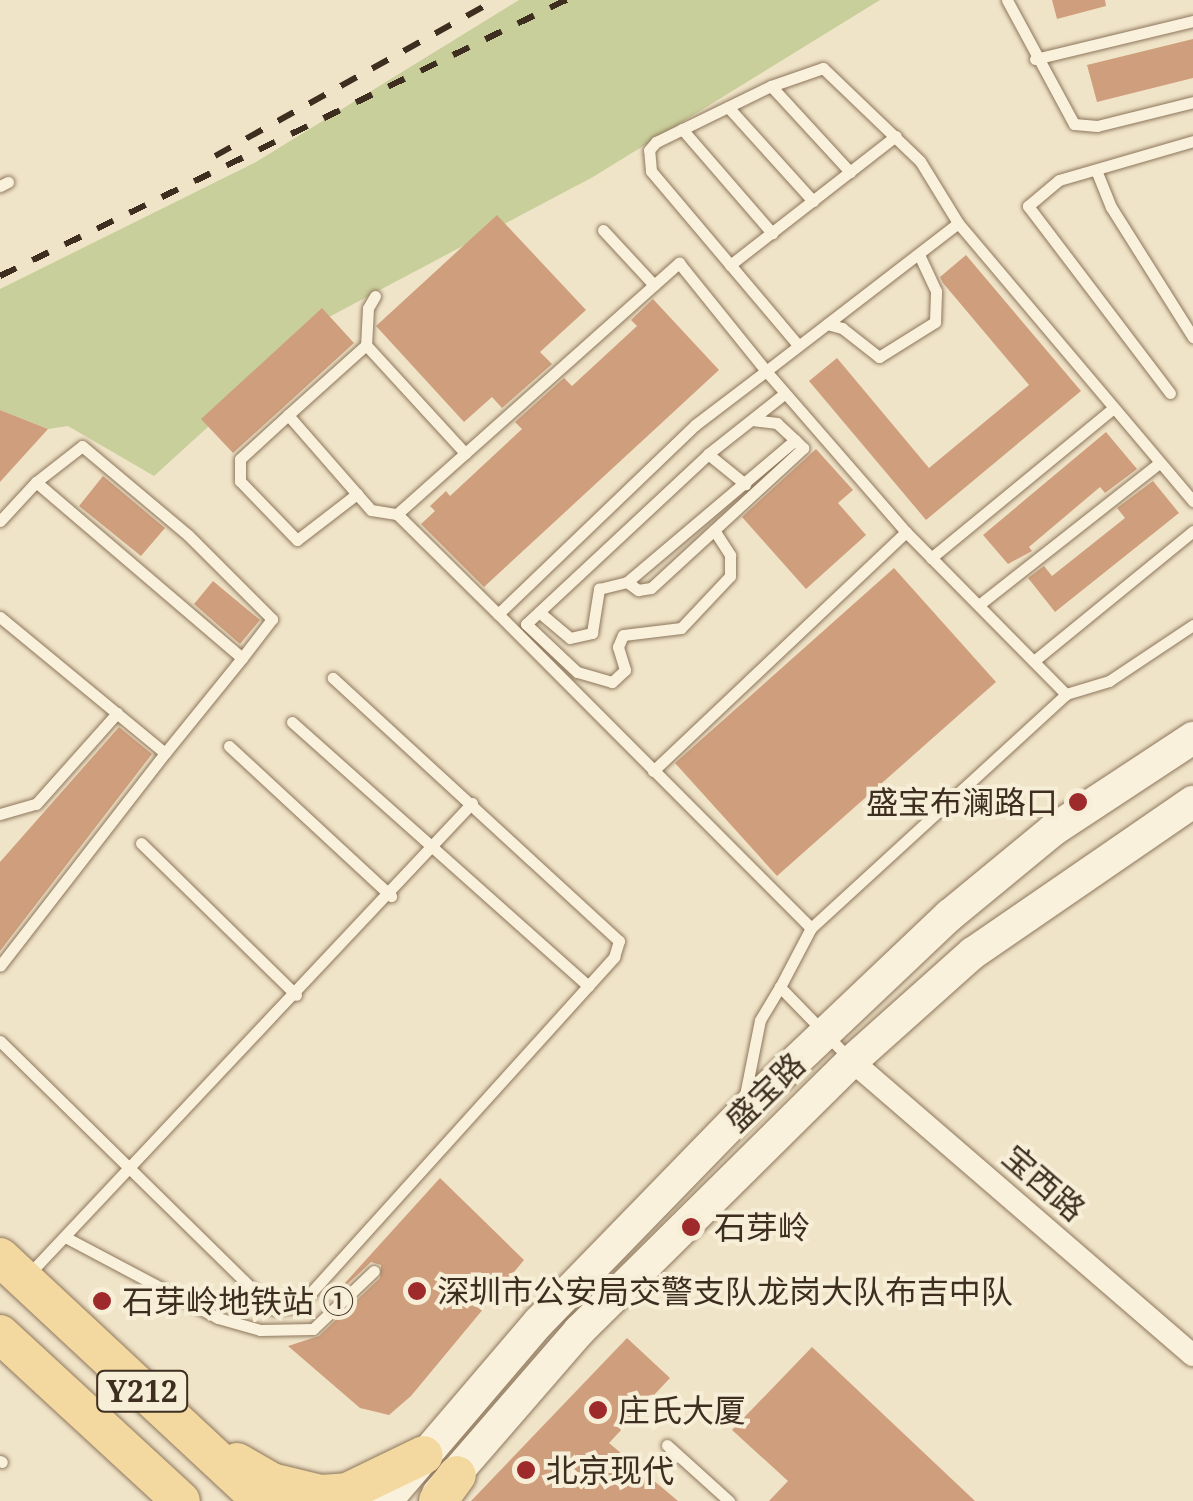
<!DOCTYPE html>
<meta charset="utf-8">
<style>
body{margin:0}
#map{position:relative;width:1193px;height:1501px;overflow:hidden;background:#f0e4c8;font-family:"Noto Serif","Noto Sans SC",serif}
div>[style]{position:absolute}
[style*='--x']{left:calc(var(--x)*1px);top:calc(var(--y)*1px);width:calc(var(--w)*1px);rotate:calc(var(--a)*1deg)}
.green>*{inset:0;background:#c9cf9b}
.building>*{inset:0;background:#cf9f7d}
.roads{filter:drop-shadow(0 0 2px #8d765c) drop-shadow(0 0 2px #8d765c)}
.service>*{height:11px;margin:-5.5px;padding:0 5.5px;transform-origin:5.5px;border-radius:5.5px;background:#faf1dc}
.minor>*{height:22px;margin:-11px;padding:0 11px;transform-origin:11px;border-radius:11px;background:#faf1dc}
.secondary>*{height:32px;margin:-16px;padding:0 16px;transform-origin:16px;border-radius:16px;background:#faf1dc}
.primary>*{height:38px;margin:-19px;padding:0 19px;transform-origin:19px;border-radius:19px;background:#f3d9a0}
.rail>*{height:6px;margin-top:-3px;transform-origin:0;background:repeating-linear-gradient(90deg,#3d2e20 0 18px,transparent 0 36px)}
.dots>*{width:28px;height:28px;translate:-50% -50%;box-sizing:border-box;border:5px solid #f7eed8;border-radius:50%}
span{translate:-50% -50%;white-space:nowrap;text-align:center;line-height:1.15;-webkit-text-stroke:8px #f7eed8;paint-order:stroke}
.shield-label span{padding:2px 8px;background:#f7eed8;border:2px solid;border-radius:8px;-webkit-text-stroke-width:0}
.shield-label{font-size:30px;color:#3d2e20;font-weight:700}
.poi-label{font-size:32px;color:#3d2e20}
.right{translate:-100% -50%;text-align:right}
.left{translate:0 -50%;text-align:left}
.street-label{font-size:32px;color:#3d2e20}
</style>
<div id="map">
<div class="green">
<i style="clip-path:polygon(519px 0,880px 0,593px 177px,329px 317px,154px 476px,68px 426px,48px 429px,0 410px,0 289px,256px 162px)"></i>
</div>
<div class="building">
<i style="clip-path:polygon(1052px 0,1105px 0,1106px 6px,1057px 19px)"></i>
<i style="clip-path:polygon(1193px 39px,1193px 78px,1097px 102px,1087px 65px)"></i>
<i style="clip-path:polygon(497px 215px,586px 310px,540px 352px,552px 364px,502px 408px,492px 397px,464px 422px,376px 326px)"></i>
<i style="clip-path:polygon(966px 255px,1081px 391px,926px 520px,809px 381px,837px 358px,929px 468px,1029px 385px,943px 283px,940px 277px)"></i>
<i style="clip-path:polygon(653px 299px,719px 370px,484px 587px,421px 524px,435px 511px,430px 506px,446px 491px,450px 496px,522px 429px,515px 422px,564px 378px,572px 386px,637px 326px,631px 320px)"></i>
<i style="clip-path:polygon(322px 308px,354px 343px,233px 453px,201px 419px)"></i>
<i style="clip-path:polygon(0 410px,48px 429px,0 482px)"></i>
<i style="clip-path:polygon(1106px 432px,1137px 469px,1105px 493px,1100px 487px,1029px 547px,1032px 551px,1008px 564px,983px 535px)"></i>
<i style="clip-path:polygon(816px 449px,853px 490px,838px 503px,866px 535px,806px 589px,742px 517px)"></i>
<i style="clip-path:polygon(103px 476px,165px 528px,141px 556px,79px 506px)"></i>
<i style="clip-path:polygon(1153px 481px,1179px 513px,1055px 612px,1028px 578px,1044px 566px,1052px 576px,1125px 518px,1117px 508px)"></i>
<i style="clip-path:polygon(894px 568px,996px 682px,777px 876px,675px 763px)"></i>
<i style="clip-path:polygon(213px 581px,260px 620px,240px 644px,194px 604px)"></i>
<i style="clip-path:polygon(119px 727px,152px 754px,0 951px,0 862px)"></i>
<i style="clip-path:polygon(440px 1178px,524px 1260px,411px 1396px,389px 1415px,360px 1408px,288px 1346px,319px 1336px,380px 1278px,381px 1265px,371px 1262px,325px 1305px)"></i>
<i style="clip-path:polygon(627px 1338px,670px 1378px,609px 1443px,678px 1501px,471px 1501px)"></i>
<i style="clip-path:polygon(812px 1347px,975px 1501px,769px 1501px,788px 1481px,732px 1430px)"></i>
</div>
<div class="roads">
<div class="service">
<i style="--x:1007;--y:0;--w:141;--a:61.6"></i>
<i style="--x:1074;--y:124;--w:23;--a:5"></i>
<i style="--x:1097;--y:126;--w:99;--a:-14"></i>
<i style="--x:1035;--y:59;--w:163;--a:-13.5"></i>
<i style="--x:771;--y:86;--w:117;--a:47.4"></i>
<i style="--x:728;--y:107;--w:127;--a:47.9"></i>
<i style="--x:682;--y:129;--w:138;--a:49.1"></i>
<i style="--x:1096;--y:170;--w:40;--a:68"></i>
<i style="--x:1111;--y:207;--w:154;--a:57.8"></i>
<i style="--x:0;--y:186;--w:9;--a:-27"></i>
<i style="--x:603;--y:230;--w:75;--a:47.2"></i>
<i style="--x:730;--y:265;--w:210;--a:-37.9"></i>
<i style="--x:375;--y:296;--w:14;--a:120"></i>
<i style="--x:368;--y:308;--w:37;--a:93"></i>
<i style="--x:366;--y:345;--w:105;--a:138.1"></i>
<i style="--x:288;--y:415;--w:126;--a:48.9"></i>
<i style="--x:371;--y:510;--w:26;--a:9"></i>
<i style="--x:827;--y:324;--w:16;--a:15"></i>
<i style="--x:842;--y:328;--w:47;--a:38.1"></i>
<i style="--x:879;--y:357;--w:66;--a:-32"></i>
<i style="--x:935;--y:322;--w:31;--a:-88"></i>
<i style="--x:936;--y:291;--w:38;--a:-115"></i>
<i style="--x:366;--y:345;--w:147;--a:47.5"></i>
<i style="--x:798;--y:345;--w:228;--a:-130.2"></i>
<i style="--x:651;--y:171;--w:21;--a:-95"></i>
<i style="--x:649;--y:150;--w:11;--a:-49"></i>
<i style="--x:656;--y:142;--w:128;--a:-26"></i>
<i style="--x:771;--y:86;--w:55;--a:-19.1"></i>
<i style="--x:823;--y:68;--w:134;--a:43.8"></i>
<i style="--x:920;--y:161;--w:73;--a:58.5"></i>
<i style="--x:1170;--y:393;--w:235;--a:-127.2"></i>
<i style="--x:1028;--y:206;--w:40;--a:-40"></i>
<i style="--x:1059;--y:180;--w:140;--a:-16.2"></i>
<i style="--x:288;--y:415;--w:65;--a:137.5"></i>
<i style="--x:240;--y:459;--w:22;--a:90"></i>
<i style="--x:240;--y:481;--w:82;--a:46"></i>
<i style="--x:297;--y:540;--w:76;--a:-37.5"></i>
<i style="--x:708;--y:454;--w:48;--a:39"></i>
<i style="--x:36;--y:482;--w:58;--a:-38"></i>
<i style="--x:82;--y:446;--w:138;--a:40"></i>
<i style="--x:188;--y:535;--w:119;--a:45"></i>
<i style="--x:272;--y:619;--w:49;--a:127.6"></i>
<i style="--x:0;--y:521;--w:53;--a:-47.3"></i>
<i style="--x:36;--y:482;--w:271;--a:40.5"></i>
<i style="--x:242;--y:658;--w:122;--a:129"></i>
<i style="--x:714;--y:530;--w:30;--a:57"></i>
<i style="--x:730;--y:555;--w:21;--a:90"></i>
<i style="--x:730;--y:576;--w:71;--a:133.3"></i>
<i style="--x:681;--y:628;--w:58;--a:173.1"></i>
<i style="--x:623;--y:635;--w:13;--a:113"></i>
<i style="--x:618;--y:647;--w:24;--a:73"></i>
<i style="--x:625;--y:670;--w:18;--a:137"></i>
<i style="--x:612;--y:682;--w:36;--a:-164"></i>
<i style="--x:577;--y:672;--w:70;--a:-136.7"></i>
<i style="--x:526;--y:624;--w:249;--a:-43"></i>
<i style="--x:708;--y:454;--w:97;--a:-38.3"></i>
<i style="--x:931;--y:558;--w:233;--a:-39.4"></i>
<i style="--x:627;--y:582;--w:14;--a:36"></i>
<i style="--x:638;--y:590;--w:13;--a:-9"></i>
<i style="--x:651;--y:588;--w:207;--a:-42.6"></i>
<i style="--x:803;--y:448;--w:11;--a:-135"></i>
<i style="--x:980;--y:604;--w:228;--a:-38.2"></i>
<i style="--x:539;--y:612;--w:40;--a:40"></i>
<i style="--x:570;--y:638;--w:23;--a:-13"></i>
<i style="--x:592;--y:633;--w:45;--a:-81"></i>
<i style="--x:599;--y:589;--w:29;--a:-14"></i>
<i style="--x:627;--y:582;--w:220;--a:-40.2"></i>
<i style="--x:795;--y:440;--w:25;--a:-137"></i>
<i style="--x:777;--y:423;--w:23;--a:-173"></i>
<i style="--x:498;--y:614;--w:142;--a:-135.3"></i>
<i style="--x:397;--y:514;--w:378;--a:-41.7"></i>
<i style="--x:679;--y:263;--w:139;--a:51.1"></i>
<i style="--x:766;--y:371;--w:242;--a:-37.6"></i>
<i style="--x:958;--y:223;--w:364;--a:49.8"></i>
<i style="--x:0;--y:617;--w:214;--a:39.5"></i>
<i style="--x:165;--y:753;--w:269;--a:127.8"></i>
<i style="--x:1035;--y:660;--w:204;--a:-39.2"></i>
<i style="--x:292;--y:722;--w:397;--a:41.7"></i>
<i style="--x:229;--y:746;--w:221;--a:42.8"></i>
<i style="--x:653;--y:771;--w:348;--a:-43.4"></i>
<i style="--x:0;--y:814;--w:37;--a:-16"></i>
<i style="--x:36;--y:804;--w:122;--a:-48.3"></i>
<i style="--x:141;--y:843;--w:217;--a:44.4"></i>
<i style="--x:811;--y:928;--w:443;--a:-134.9"></i>
<i style="--x:498;--y:614;--w:273;--a:-43.8"></i>
<i style="--x:695;--y:425;--w:89;--a:-37.3"></i>
<i style="--x:766;--y:371;--w:213;--a:49"></i>
<i style="--x:906;--y:532;--w:228;--a:45.4"></i>
<i style="--x:0;--y:1041;--w:383;--a:44.5"></i>
<i style="--x:273;--y:1309;--w:25;--a:-5"></i>
<i style="--x:298;--y:1307;--w:472;--a:-47.9"></i>
<i style="--x:614;--y:957;--w:17;--a:-73"></i>
<i style="--x:619;--y:941;--w:389;--a:-137.4"></i>
<i style="--x:848;--y:1057;--w:98;--a:-134.2"></i>
<i style="--x:780;--y:987;--w:67;--a:-62.3"></i>
<i style="--x:811;--y:928;--w:346;--a:-42.5"></i>
<i style="--x:1066;--y:694;--w:45;--a:-16.8"></i>
<i style="--x:1109;--y:681;--w:101;--a:-33.7"></i>
<i style="--x:745;--y:1095;--w:76;--a:-78.7"></i>
<i style="--x:760;--y:1020;--w:39;--a:-59"></i>
<i style="--x:67;--y:1238;--w:171;--a:27.9"></i>
<i style="--x:218;--y:1318;--w:44;--a:15.9"></i>
<i style="--x:260;--y:1330;--w:53;--a:-1.1"></i>
<i style="--x:313;--y:1329;--w:84;--a:-43.6"></i>
<i style="--x:28;--y:1275;--w:648;--a:-46.75"></i>
<i style="--x:667;--y:1445;--w:84;--a:42.1"></i>
<i style="--x:0;--y:1461;--w:2;--a:27"></i>
</div>
<div class="minor">
<i style="--x:852;--y:1061;--w:450;--a:40.8"></i>
</div>
<div class="secondary">
<i style="--x:438;--y:1494;--w:216;--a:-49.1"></i>
<i style="--x:579;--y:1331;--w:384;--a:-44.7"></i>
<i style="--x:852;--y:1061;--w:162;--a:-41.8"></i>
<i style="--x:973;--y:953;--w:267;--a:-34.5"></i>
<i style="--x:386;--y:1501;--w:235;--a:-49.5"></i>
<i style="--x:539;--y:1322;--w:317;--a:-45.8"></i>
<i style="--x:760;--y:1095;--w:262;--a:-43.5"></i>
<i style="--x:950;--y:915;--w:134;--a:-39.5"></i>
<i style="--x:1053;--y:830;--w:168;--a:-33.3"></i>
</div>
<div class="primary">
<i style="--x:0;--y:1257;--w:358;--a:43"></i>
<i style="--x:0;--y:1334;--w:246;--a:42.7"></i>
<i style="--x:237;--y:1462;--w:39;--a:30"></i>
<i style="--x:271;--y:1482;--w:51;--a:13.5"></i>
<i style="--x:321;--y:1494;--w:26;--a:-4"></i>
<i style="--x:347;--y:1492;--w:85;--a:-25.7"></i>
<i style="--x:438;--y:1501;--w:32;--a:-54"></i>
</div>
</div>
<div class="rail">
<i style="--x:215;--y:156;--w:321;--a:-29.1"></i>
<i style="--x:0;--y:276;--w:630;--a:-26"></i>
</div>
<div class="dots">
<i style="left:1078px;top:802px;background:#9e2a2b"></i>
<i style="left:691px;top:1227px;background:#9e2a2b"></i>
<i style="left:417px;top:1291px;background:#9e2a2b"></i>
<i style="left:102px;top:1301px;background:#9e2a2b"></i>
<i style="left:598px;top:1410px;background:#9e2a2b"></i>
<i style="left:526px;top:1470px;background:#9e2a2b"></i>
</div>
<div class="shield-label">
<span style="left:142px;top:1391px">Y212</span>
</div>
<div class="poi-label">
<span class="right" style="left:1058px;top:802px">盛宝布澜路口</span>
<span class="left" style="left:714px;top:1227px">石芽岭</span>
<span class="left" style="left:437px;top:1291px">深圳市公安局交警支队龙岗大队布吉中队</span>
<span class="left" style="left:122px;top:1301px">石芽岭地铁站 ①</span>
<span class="left" style="left:618px;top:1410px">庄氏大厦</span>
<span class="left" style="left:546px;top:1470px">北京现代</span>
</div>
<div class="street-label">
<span style="left:765px;top:1092px;rotate:-44deg">盛宝路</span>
<span style="left:1044px;top:1183px;rotate:41deg">宝西路</span>
</div>
</div>
